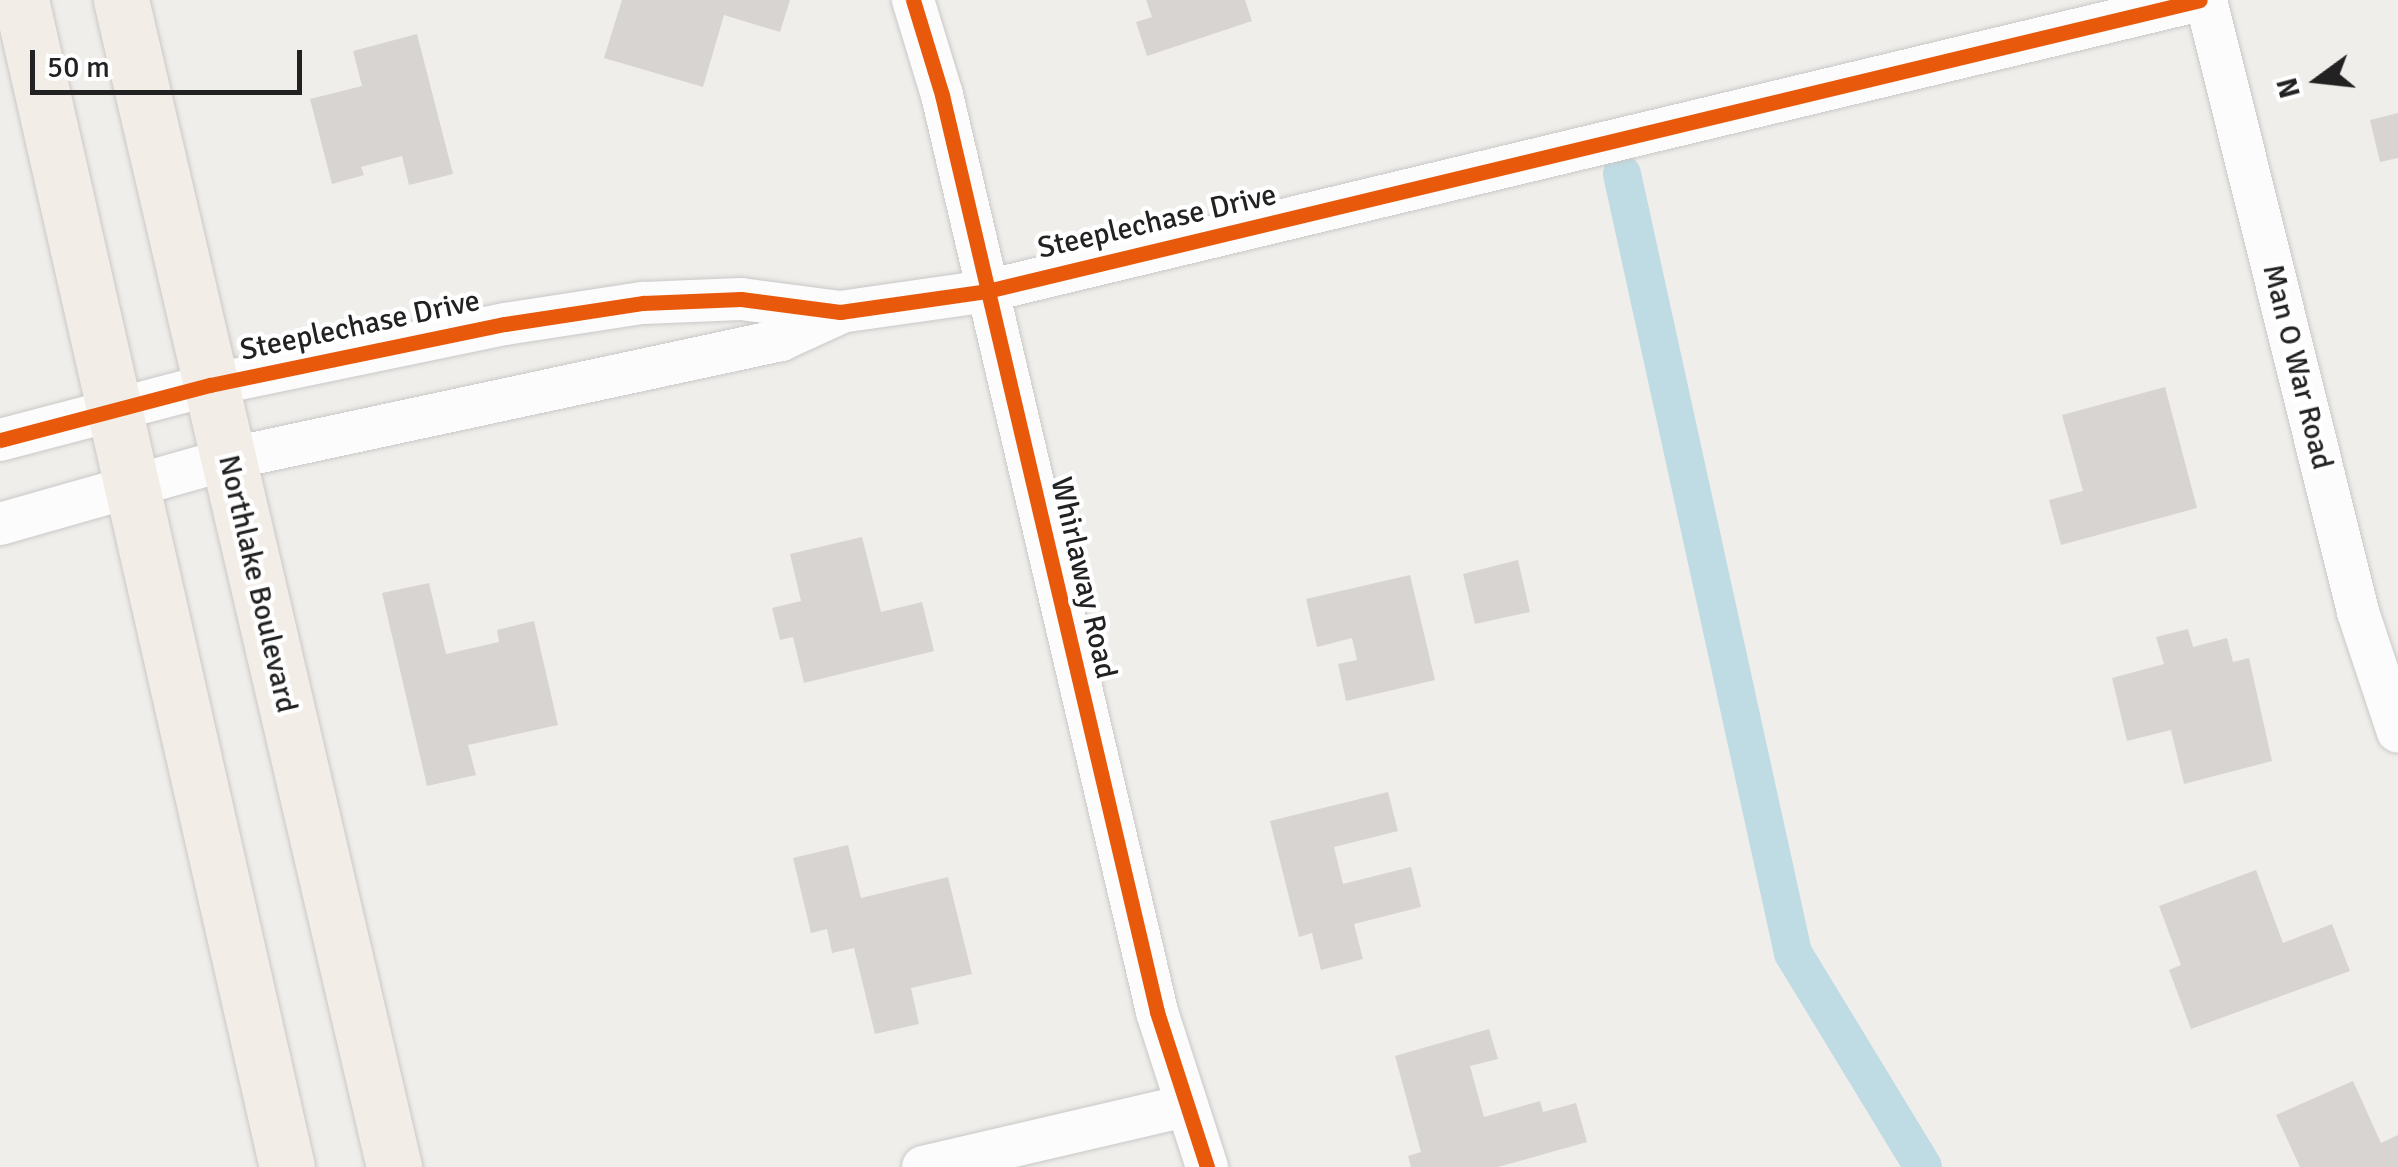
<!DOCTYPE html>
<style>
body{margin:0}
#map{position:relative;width:2398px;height:1167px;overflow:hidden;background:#f0eeeb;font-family:Signika,sans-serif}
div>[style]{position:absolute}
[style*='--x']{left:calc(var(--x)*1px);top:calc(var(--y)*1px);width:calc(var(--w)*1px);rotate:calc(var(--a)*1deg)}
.canal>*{height:38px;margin:-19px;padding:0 19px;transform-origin:19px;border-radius:19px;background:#bfdbe3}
.building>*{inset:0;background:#d7d4d2}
.roads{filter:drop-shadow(0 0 2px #c9c8c7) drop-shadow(0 0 2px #c9c8c7)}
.minor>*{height:42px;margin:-21px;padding:0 21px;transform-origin:21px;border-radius:21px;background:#fdfcfc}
.major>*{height:55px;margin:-27.5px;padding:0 27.5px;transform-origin:27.5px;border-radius:27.5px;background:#f3ede7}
.cycleway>*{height:15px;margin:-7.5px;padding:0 7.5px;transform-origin:7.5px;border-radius:7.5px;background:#e8590c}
span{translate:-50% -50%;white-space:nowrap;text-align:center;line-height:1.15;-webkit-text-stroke:9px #fff;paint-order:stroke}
.street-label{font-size:30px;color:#222}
.north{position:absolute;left:2268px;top:30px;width:100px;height:100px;-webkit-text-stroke:8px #fff;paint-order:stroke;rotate:255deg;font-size:28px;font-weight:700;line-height:40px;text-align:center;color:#222}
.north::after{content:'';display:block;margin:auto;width:35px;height:45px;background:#222;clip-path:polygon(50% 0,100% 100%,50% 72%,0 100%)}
.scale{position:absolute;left:30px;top:50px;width:272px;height:45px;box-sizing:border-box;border:5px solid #222;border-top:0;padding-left:12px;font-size:30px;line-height:35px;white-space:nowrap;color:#222;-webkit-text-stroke:8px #fff;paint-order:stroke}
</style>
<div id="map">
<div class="canal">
<i style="--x:1622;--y:174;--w:798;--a:77.62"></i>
<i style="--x:1793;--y:953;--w:250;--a:58.7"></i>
</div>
<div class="building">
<i style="clip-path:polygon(622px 0,790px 0,780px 32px,724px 15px,703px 87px,604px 58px)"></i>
<i style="clip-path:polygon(1146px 0,1245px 0,1252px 21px,1147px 56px,1136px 22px,1152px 17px)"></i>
<i style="clip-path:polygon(417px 34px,453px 174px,409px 185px,402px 156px,361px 167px,364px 175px,332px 184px,310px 99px,362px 86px,353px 51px)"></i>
<i style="clip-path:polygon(2398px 113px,2398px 158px,2380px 162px,2370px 120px)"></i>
<i style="clip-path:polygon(2165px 387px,2197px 508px,2061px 545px,2049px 500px,2083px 491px,2062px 415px)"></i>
<i style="clip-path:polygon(862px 537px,881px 612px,922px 602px,934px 651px,804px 683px,793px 637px,780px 640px,772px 608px,801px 601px,790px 554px)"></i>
<i style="clip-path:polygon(1518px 560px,1530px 612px,1475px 624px,1463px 574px)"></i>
<i style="clip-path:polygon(1410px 575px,1435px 680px,1346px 701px,1338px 664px,1357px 660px,1352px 638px,1317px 647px,1306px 599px)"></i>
<i style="clip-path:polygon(429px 583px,446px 654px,499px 642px,497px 630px,534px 621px,558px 725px,468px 745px,476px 775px,427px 786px,382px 593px)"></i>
<i style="clip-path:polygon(2188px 629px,2193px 647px,2227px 638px,2233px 662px,2249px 658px,2272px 761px,2184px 784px,2171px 730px,2127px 741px,2112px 678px,2164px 664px,2156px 637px)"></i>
<i style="clip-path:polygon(1388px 792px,1398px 831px,1334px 847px,1343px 884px,1411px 867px,1421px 907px,1354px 924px,1363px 959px,1321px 970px,1312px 933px,1299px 937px,1270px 821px)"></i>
<i style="clip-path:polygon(848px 845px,861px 898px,948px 877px,972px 974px,911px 988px,919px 1024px,875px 1034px,854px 948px,832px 953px,827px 929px,811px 933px,793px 858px)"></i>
<i style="clip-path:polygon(2256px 870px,2283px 943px,2332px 924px,2350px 971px,2191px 1029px,2169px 970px,2181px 965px,2159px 906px)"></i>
<i style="clip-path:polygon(1489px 1029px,1498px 1059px,1470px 1066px,1484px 1117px,1540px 1101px,1543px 1112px,1576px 1103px,1587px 1142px,1498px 1167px,1411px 1167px,1408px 1156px,1421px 1152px,1395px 1056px)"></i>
<i style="clip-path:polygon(2353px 1081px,2381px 1143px,2398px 1135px,2398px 1167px,2300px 1167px,2276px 1115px)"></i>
</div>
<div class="roads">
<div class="minor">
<i style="--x:913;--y:0;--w:99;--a:73"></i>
<i style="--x:942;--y:95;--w:942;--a:76.8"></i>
<i style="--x:1157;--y:1012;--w:163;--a:72.1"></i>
<i style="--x:2206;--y:0;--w:631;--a:76.05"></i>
<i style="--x:2358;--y:612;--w:126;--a:71.6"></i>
<i style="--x:0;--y:440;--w:217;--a:-14.7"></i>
<i style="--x:210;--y:385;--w:301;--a:-11.7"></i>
<i style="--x:505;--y:324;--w:140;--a:-8.7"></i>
<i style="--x:643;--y:303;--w:98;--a:-2.3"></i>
<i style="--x:741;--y:299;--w:100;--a:7.5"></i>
<i style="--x:840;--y:312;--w:148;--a:-8.1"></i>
<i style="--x:987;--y:291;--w:1247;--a:-13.49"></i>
<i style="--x:0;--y:524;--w:237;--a:-15.9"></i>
<i style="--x:228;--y:459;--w:566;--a:-12.14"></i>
<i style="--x:781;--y:340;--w:65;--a:-24.6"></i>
<i style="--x:923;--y:1167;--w:269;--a:-13.1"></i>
</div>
<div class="major">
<i style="--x:21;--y:0;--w:1197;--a:77.16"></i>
<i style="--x:121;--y:0;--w:1199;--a:76.83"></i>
</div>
</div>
<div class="cycleway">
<i style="--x:913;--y:0;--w:99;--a:73"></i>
<i style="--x:942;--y:95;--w:942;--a:76.8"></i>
<i style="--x:1157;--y:1012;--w:163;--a:72.1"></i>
<i style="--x:0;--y:440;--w:217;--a:-14.7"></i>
<i style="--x:210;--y:385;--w:301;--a:-11.7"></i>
<i style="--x:505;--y:324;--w:140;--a:-8.7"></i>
<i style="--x:643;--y:303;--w:98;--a:-2.3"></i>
<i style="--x:741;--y:299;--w:100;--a:7.5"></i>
<i style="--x:840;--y:312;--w:148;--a:-8.1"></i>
<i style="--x:987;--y:291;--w:1247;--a:-13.49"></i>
</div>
<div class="street-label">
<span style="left:1157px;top:222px;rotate:-13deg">Steeplechase Drive</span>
<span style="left:360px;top:326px;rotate:-12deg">Steeplechase Drive</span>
<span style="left:2297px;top:367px;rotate:76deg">Man O War Road</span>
<span style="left:1083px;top:578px;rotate:77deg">Whirlaway Road</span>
<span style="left:257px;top:584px;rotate:77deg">Northlake Boulevard</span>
</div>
<div class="north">N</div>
<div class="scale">50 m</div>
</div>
